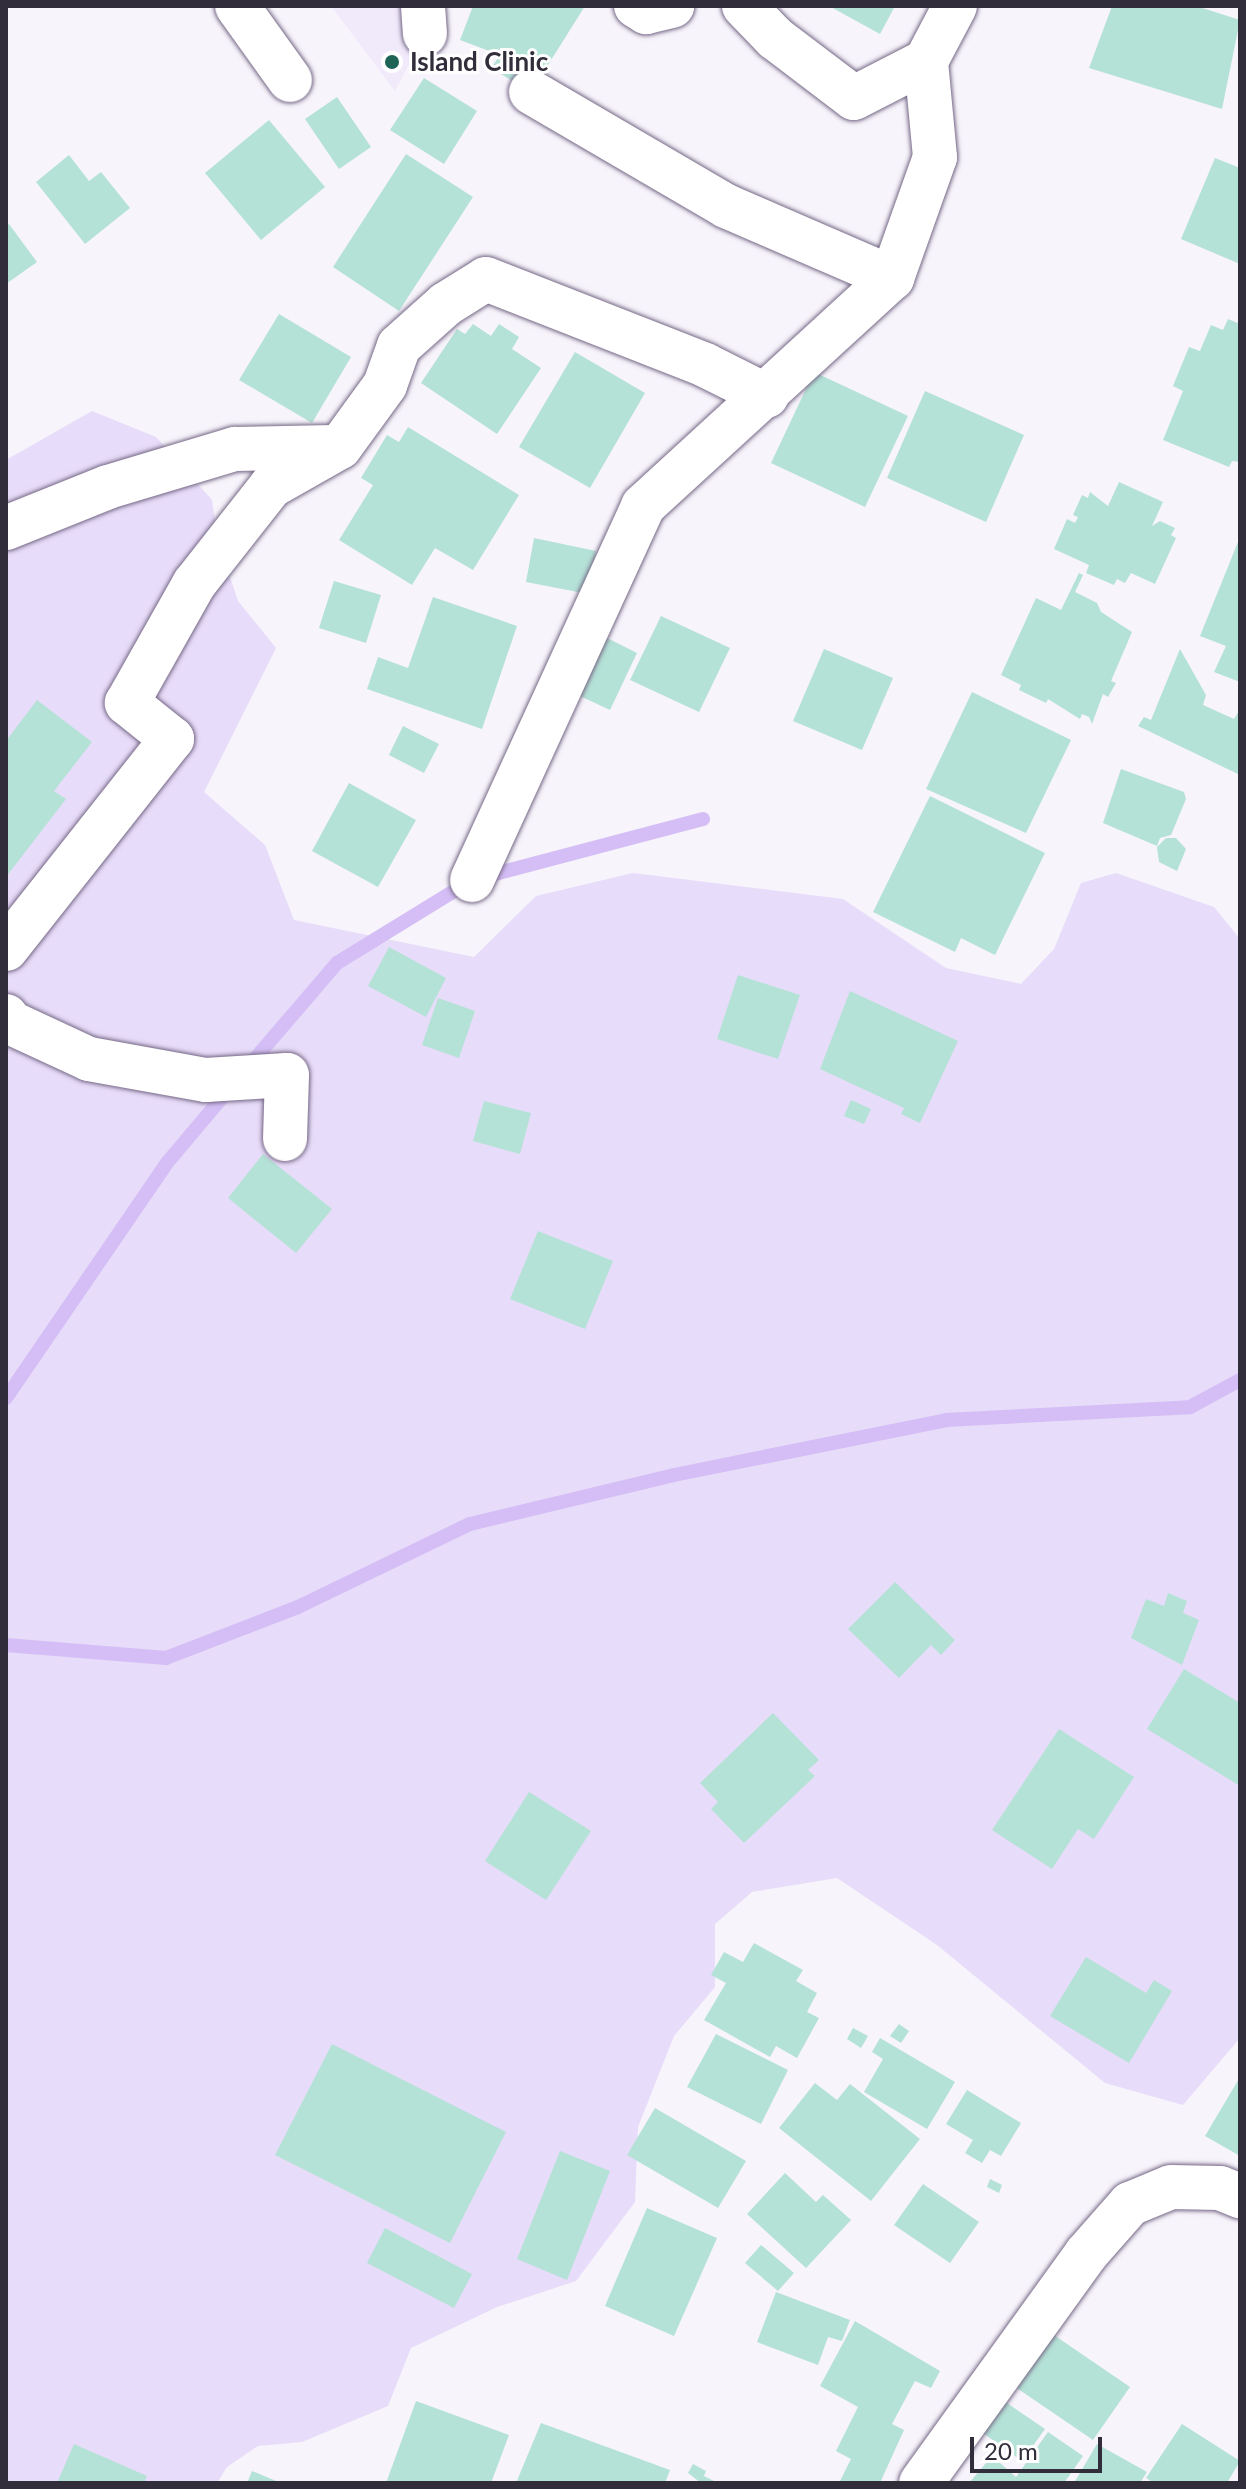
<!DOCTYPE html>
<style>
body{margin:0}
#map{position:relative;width:1246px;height:2489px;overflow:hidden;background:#f7f4fb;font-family:Lato,sans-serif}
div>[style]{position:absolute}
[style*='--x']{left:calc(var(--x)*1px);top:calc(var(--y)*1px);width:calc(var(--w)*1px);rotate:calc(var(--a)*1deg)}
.built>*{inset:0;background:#f1eafb}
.green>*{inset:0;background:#e7dcf9}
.stream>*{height:14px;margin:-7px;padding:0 7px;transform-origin:7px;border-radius:7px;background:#d4bef5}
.building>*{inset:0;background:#b5e2d7}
.roads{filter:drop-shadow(0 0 2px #756886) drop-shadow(0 0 2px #756886)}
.minor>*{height:44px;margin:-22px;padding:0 22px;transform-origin:22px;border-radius:22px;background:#fff}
.dots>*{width:22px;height:22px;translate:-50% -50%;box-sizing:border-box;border:4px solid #fff;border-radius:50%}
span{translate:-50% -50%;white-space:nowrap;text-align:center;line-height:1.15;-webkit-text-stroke:6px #fff;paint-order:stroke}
.poi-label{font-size:26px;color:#322d3a;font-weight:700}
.left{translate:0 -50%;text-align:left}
.frame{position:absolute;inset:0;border:8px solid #322d3a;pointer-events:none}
.scale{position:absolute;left:970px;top:2437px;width:132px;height:36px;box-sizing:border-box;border:4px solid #322d3a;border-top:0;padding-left:10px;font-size:24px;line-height:28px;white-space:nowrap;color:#322d3a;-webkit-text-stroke:6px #fff;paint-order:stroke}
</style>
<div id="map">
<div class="built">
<i style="clip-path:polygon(331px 6px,440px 6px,395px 91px)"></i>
</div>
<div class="green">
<i style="clip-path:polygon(92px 411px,156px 437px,212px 500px,218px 542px,238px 601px,276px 648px,204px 792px,265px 845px,294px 920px,474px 957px,536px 896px,633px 873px,843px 899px,946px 968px,1021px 984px,1054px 949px,1081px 883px,1116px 873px,1214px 907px,1240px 939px,1240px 2038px,1183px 2105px,1105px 2083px,937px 1945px,837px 1878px,752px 1892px,715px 1924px,715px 1987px,674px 2036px,638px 2127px,635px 2202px,576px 2281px,497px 2307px,411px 2348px,388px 2406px,302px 2442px,258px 2446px,227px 2467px,217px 2483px,6px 2483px,6px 460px)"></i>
</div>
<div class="stream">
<i style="--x:247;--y:1068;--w:138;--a:-49.4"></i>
<i style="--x:337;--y:963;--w:158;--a:-31.6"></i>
<i style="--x:472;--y:880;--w:239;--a:-14.8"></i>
<i style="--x:6;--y:1398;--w:283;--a:-55.6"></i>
<i style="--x:166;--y:1164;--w:101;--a:-49.8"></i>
<i style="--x:6;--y:1645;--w:161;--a:4.6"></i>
<i style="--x:166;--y:1658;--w:142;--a:-21.1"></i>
<i style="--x:298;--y:1607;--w:191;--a:-25.8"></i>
<i style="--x:470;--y:1524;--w:210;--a:-13.5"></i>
<i style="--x:674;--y:1475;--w:278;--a:-11.4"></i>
<i style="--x:946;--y:1420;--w:244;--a:-3"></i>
<i style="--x:1190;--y:1407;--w:57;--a:-28.4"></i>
</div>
<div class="building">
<i style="clip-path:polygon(473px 6px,585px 6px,531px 92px,491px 68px,500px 55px,460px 40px)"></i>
<i style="clip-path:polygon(829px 6px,895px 6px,880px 34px)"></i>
<i style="clip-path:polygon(1112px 6px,1196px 6px,1240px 20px,1222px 109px,1089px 68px)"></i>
<i style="clip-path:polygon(424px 78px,477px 111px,444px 164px,390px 130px)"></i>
<i style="clip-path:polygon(337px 97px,371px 147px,339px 169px,305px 119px)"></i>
<i style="clip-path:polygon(269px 120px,325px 187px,261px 240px,205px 173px)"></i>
<i style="clip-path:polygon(406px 154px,473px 197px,399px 311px,333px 267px)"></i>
<i style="clip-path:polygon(69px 155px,89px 181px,101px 172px,130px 208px,85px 244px,36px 182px)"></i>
<i style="clip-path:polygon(1215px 158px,1240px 168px,1240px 264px,1181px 239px)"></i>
<i style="clip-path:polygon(9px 224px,37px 262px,6px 284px,6px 226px)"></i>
<i style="clip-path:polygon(279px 314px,351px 357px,312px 423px,239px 380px)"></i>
<i style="clip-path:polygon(1228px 319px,1240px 324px,1240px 462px,1232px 461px,1229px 467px,1163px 440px,1183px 391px,1173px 386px,1189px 347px,1200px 351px,1211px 325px,1223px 330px)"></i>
<i style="clip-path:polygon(473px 324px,491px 336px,499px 324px,519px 337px,512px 349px,541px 368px,497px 434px,421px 383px,457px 329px,465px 334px)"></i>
<i style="clip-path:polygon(575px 352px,645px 393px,590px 488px,519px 447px)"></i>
<i style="clip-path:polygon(814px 372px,908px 416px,865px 507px,771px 463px)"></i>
<i style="clip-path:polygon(925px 391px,1024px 435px,986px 522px,887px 478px)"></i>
<i style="clip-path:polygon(408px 427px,519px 495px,473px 570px,435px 548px,412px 585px,339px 540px,373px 485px,361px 478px,387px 435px,399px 442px)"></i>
<i style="clip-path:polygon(1119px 482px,1163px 502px,1152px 526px,1160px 521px,1175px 528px,1171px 535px,1176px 538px,1155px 584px,1131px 573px,1125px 583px,1117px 579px,1114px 585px,1086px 573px,1089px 565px,1054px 549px,1067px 519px,1075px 523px,1078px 517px,1073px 515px,1082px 495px,1088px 498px,1090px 492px,1108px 506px)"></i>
<i style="clip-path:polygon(1240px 537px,1240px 682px,1214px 672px,1226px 646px,1200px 636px)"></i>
<i style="clip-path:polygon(534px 538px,596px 551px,588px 594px,526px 582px)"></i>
<i style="clip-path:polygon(1079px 573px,1083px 575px,1075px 592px,1097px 603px,1101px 612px,1132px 632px,1111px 681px,1116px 683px,1108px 697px,1103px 694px,1092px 724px,1089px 717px,1082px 714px,1080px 719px,1048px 699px,1046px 703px,1019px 690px,1021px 685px,1001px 675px,1036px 598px,1061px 610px)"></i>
<i style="clip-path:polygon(334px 581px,381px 595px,366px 643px,319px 628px)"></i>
<i style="clip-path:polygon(433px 597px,517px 626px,482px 729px,367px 689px,378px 657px,408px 668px)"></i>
<i style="clip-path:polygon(661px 616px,730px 648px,699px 712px,630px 680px)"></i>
<i style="clip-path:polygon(607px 638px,637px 653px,610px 710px,580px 696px)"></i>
<i style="clip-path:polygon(824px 649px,893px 678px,862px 750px,793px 721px)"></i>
<i style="clip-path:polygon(1180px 649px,1206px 695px,1203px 705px,1234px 719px,1240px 709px,1240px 775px,1138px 726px,1144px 717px,1151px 720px)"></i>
<i style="clip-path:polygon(972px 692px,1071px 740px,1026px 833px,926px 789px)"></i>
<i style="clip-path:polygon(37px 700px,92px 742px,54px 791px,66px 799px,6px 877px,6px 741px)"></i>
<i style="clip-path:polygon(403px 726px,439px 744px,424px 773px,389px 755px)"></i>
<i style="clip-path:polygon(1121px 769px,1184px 792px,1186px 799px,1171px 835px,1160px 838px,1157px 846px,1103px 823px)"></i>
<i style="clip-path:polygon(349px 783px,416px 820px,378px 887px,312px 851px)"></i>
<i style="clip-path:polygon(930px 796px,1045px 853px,995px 955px,961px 938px,955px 952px,873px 912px)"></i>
<i style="clip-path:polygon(1166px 838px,1176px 838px,1186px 849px,1177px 871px,1159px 862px,1157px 847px)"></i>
<i style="clip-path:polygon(389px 947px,446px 978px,426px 1017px,368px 986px)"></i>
<i style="clip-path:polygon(738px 975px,800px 995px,778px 1059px,717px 1039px)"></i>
<i style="clip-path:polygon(850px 991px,958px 1041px,920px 1123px,901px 1114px,904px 1108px,820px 1069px)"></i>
<i style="clip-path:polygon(438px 998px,475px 1011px,459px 1058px,422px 1045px)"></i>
<i style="clip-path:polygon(851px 1100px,871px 1109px,864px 1124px,844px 1116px)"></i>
<i style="clip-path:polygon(484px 1101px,531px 1113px,520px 1154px,473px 1141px)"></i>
<i style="clip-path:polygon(263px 1154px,332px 1209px,296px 1253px,228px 1198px)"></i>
<i style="clip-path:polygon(538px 1231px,613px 1261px,585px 1329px,510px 1299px)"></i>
<i style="clip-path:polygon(895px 1582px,955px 1640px,941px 1655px,931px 1645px,899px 1678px,848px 1629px)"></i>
<i style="clip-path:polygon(1168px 1593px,1187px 1601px,1183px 1613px,1199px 1620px,1182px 1665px,1131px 1638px,1146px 1599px,1164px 1606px)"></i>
<i style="clip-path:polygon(1184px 1669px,1240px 1703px,1240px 1786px,1147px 1729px)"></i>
<i style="clip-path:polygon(773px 1713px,819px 1760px,808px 1770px,815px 1776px,744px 1843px,711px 1809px,718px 1802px,700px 1783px)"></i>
<i style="clip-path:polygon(1059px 1729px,1134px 1777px,1094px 1839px,1078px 1829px,1052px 1869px,992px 1830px)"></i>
<i style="clip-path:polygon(529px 1792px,591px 1831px,546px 1900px,485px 1861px)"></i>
<i style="clip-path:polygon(754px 1943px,803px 1970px,796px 1981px,817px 1993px,807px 2012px,819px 2018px,797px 2058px,776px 2046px,770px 2057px,704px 2020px,726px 1983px,711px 1975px,724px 1952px,743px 1962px)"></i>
<i style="clip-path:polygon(1086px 1957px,1146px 1993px,1154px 1980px,1172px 1991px,1129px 2063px,1050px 2016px)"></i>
<i style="clip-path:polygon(899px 2024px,909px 2031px,901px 2043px,890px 2036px)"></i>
<i style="clip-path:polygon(853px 2028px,868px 2036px,861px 2048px,847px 2039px)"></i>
<i style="clip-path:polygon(716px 2034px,788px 2070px,761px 2124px,687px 2087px)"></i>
<i style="clip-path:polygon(880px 2038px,955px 2082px,927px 2129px,864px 2092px,883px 2059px,872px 2052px)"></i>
<i style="clip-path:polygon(332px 2044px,506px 2132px,450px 2243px,275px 2155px)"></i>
<i style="clip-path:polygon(1240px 2077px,1240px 2156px,1205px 2136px)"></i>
<i style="clip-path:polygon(815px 2083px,837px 2100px,850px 2084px,920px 2139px,871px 2201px,779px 2128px)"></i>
<i style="clip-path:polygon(967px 2090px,1021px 2123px,1001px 2156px,990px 2150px,982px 2163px,965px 2153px,973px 2140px,946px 2124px)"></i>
<i style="clip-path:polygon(655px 2108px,746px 2161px,718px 2208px,627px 2155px)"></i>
<i style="clip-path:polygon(560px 2151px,610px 2171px,567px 2280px,517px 2259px)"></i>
<i style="clip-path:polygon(785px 2173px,816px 2202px,823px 2195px,851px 2220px,806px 2268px,747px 2214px)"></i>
<i style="clip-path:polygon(990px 2179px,1002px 2185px,999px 2193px,987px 2187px)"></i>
<i style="clip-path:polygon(923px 2184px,979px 2222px,950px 2263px,894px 2225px)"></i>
<i style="clip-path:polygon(647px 2208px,717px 2238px,674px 2336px,605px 2306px)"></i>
<i style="clip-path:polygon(385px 2228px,472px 2274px,454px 2308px,367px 2263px)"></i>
<i style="clip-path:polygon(761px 2245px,794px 2273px,778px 2291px,745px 2263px)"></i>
<i style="clip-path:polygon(776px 2292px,850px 2320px,842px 2341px,828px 2337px,818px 2365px,757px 2342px)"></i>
<i style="clip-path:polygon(855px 2321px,940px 2371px,931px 2388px,915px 2381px,892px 2424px,904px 2430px,880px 2483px,840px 2481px,851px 2459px,836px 2451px,858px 2407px,820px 2386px)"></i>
<i style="clip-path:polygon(1048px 2331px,1130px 2387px,1093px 2440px,1011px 2384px)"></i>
<i style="clip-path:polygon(991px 2392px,1045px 2429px,1022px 2461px,969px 2423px)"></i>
<i style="clip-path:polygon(416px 2401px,509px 2435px,491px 2483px,386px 2483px)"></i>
<i style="clip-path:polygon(541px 2423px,670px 2470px,665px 2483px,516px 2483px)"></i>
<i style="clip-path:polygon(1182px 2424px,1240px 2461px,1227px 2483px,1154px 2483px,1146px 2478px)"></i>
<i style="clip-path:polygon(1048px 2432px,1083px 2456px,1064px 2483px,969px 2483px,992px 2456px,1016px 2477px)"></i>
<i style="clip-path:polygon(74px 2444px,147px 2476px,144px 2483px,57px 2483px)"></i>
<i style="clip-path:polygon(1097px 2444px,1147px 2472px,1140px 2483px,1074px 2483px)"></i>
<i style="clip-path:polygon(693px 2464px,706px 2471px,704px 2476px,718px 2483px,701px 2483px,688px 2473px)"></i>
<i style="clip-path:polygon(252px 2471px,281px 2483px,247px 2483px)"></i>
</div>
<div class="roads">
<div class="minor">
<i style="--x:237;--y:6;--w:91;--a:54.4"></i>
<i style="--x:423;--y:6;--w:28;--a:86"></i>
<i style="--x:636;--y:6;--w:12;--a:31"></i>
<i style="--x:646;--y:12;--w:27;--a:-13"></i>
<i style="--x:744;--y:6;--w:45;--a:45.9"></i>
<i style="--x:775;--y:38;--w:99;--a:37.2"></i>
<i style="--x:854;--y:98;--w:81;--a:-27.2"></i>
<i style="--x:531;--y:92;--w:226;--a:30.3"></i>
<i style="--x:726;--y:206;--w:181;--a:23.4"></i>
<i style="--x:6;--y:528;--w:110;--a:-21.9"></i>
<i style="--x:108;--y:487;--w:133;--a:-16.7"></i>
<i style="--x:235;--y:449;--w:99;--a:-1.2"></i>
<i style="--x:472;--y:880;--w:411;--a:-65.4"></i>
<i style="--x:643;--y:506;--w:338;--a:-42.5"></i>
<i style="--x:892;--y:278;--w:128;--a:-70.4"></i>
<i style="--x:935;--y:157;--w:96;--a:-95.4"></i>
<i style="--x:926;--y:61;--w:62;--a:-62.2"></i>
<i style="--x:6;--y:949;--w:268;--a:-51.7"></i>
<i style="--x:172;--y:739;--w:58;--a:-141.3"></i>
<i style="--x:127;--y:703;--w:137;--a:-60.6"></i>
<i style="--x:194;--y:584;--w:125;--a:-51.8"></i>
<i style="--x:271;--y:486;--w:79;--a:-29.5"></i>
<i style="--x:340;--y:447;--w:77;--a:-54"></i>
<i style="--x:385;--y:385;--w:41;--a:-70.3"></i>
<i style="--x:399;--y:346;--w:63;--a:-41.8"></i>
<i style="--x:446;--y:304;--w:47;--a:-32"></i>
<i style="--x:486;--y:279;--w:235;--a:21.4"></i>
<i style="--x:705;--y:365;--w:69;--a:26.6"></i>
<i style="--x:6;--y:1016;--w:5;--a:79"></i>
<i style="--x:7;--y:1021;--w:90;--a:24.9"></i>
<i style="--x:89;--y:1059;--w:119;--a:10.2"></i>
<i style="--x:206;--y:1080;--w:81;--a:-3.5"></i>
<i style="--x:287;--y:1075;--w:64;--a:91.8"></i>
<i style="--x:921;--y:2483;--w:282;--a:-54.2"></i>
<i style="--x:1086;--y:2254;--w:67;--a:-48.7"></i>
<i style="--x:1130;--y:2204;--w:44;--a:-22.5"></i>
<i style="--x:1171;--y:2187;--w:49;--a:1.2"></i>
<i style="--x:1220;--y:2188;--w:22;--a:22"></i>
</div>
</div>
<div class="dots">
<i style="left:392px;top:62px;background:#1d6356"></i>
</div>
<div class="poi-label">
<span class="left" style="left:410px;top:62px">Island Clinic</span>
</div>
<div class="frame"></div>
<div class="scale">20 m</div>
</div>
